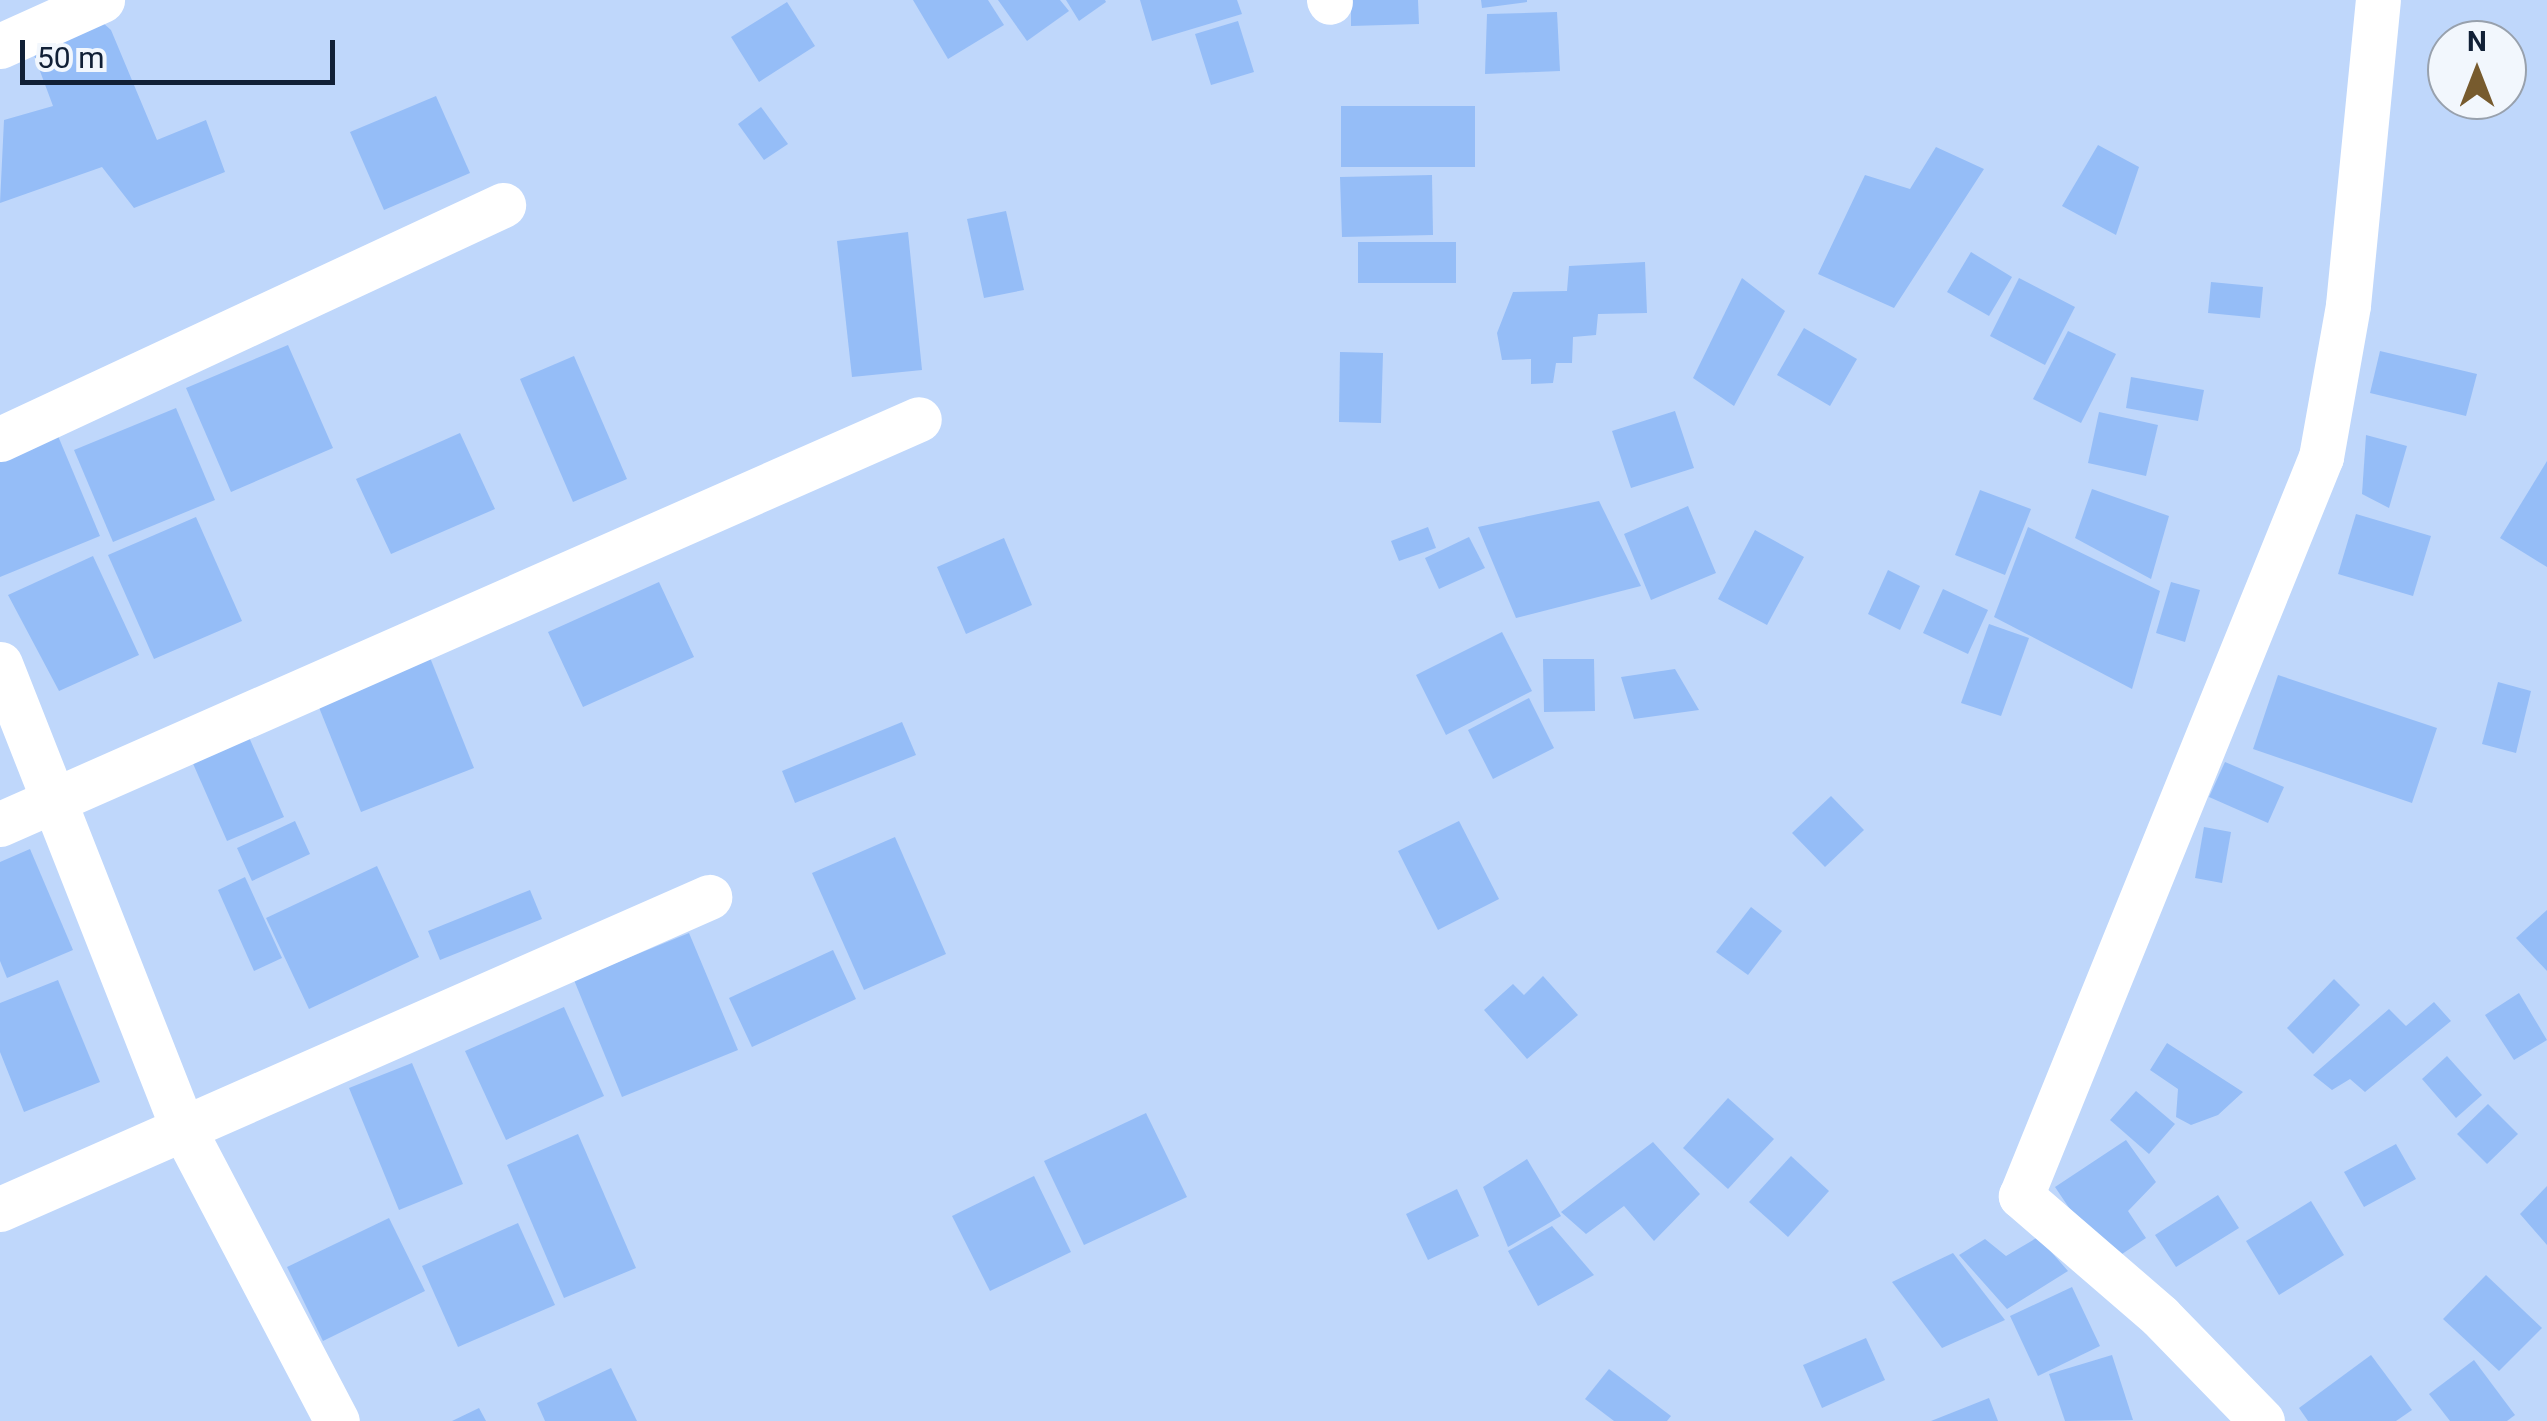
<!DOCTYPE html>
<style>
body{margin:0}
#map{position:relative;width:2547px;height:1421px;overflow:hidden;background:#bfd7fb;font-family:Roboto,sans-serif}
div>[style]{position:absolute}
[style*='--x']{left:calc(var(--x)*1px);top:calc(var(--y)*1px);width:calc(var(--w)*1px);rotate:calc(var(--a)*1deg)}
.building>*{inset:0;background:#95bdf7}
.street>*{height:45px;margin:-22.5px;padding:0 22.5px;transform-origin:22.5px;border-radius:22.5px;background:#fff}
span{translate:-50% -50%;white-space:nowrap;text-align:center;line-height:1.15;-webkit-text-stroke:8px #f2f7fd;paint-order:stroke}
.north{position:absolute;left:2427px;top:20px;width:100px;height:100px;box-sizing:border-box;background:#f2f7fd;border:2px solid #98a1ad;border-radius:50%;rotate:0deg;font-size:28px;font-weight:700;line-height:40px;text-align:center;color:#112036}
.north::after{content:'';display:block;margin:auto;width:35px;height:45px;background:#775b2e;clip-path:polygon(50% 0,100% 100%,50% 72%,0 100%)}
.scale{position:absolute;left:20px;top:40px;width:315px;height:45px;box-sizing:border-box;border:5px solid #112036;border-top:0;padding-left:12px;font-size:30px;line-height:35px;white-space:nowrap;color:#112036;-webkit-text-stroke:8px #f2f7fd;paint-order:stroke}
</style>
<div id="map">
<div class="building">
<i style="clip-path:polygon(77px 0,111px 30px,157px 140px,206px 120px,225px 172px,134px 208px,102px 167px,0 203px,4px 120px,53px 106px,21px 20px)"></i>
<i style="clip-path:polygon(913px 0,988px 0,1004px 25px,948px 59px)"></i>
<i style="clip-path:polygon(998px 0,1060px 0,1069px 11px,1027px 41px)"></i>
<i style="clip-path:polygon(1066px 0,1105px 0,1106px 2px,1079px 21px)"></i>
<i style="clip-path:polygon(1140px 0,1237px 0,1242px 14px,1152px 41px)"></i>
<i style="clip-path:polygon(1351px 0,1418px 0,1419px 24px,1351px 26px)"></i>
<i style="clip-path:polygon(1481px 0,1527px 0,1527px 2px,1482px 8px)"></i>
<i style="clip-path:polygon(787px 2px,815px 46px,759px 82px,731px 37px)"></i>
<i style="clip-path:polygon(1557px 12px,1560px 71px,1485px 74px,1487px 14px)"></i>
<i style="clip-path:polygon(1238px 21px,1254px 72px,1211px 85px,1195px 34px)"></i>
<i style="clip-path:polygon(436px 96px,470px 173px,384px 210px,350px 132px)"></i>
<i style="clip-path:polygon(1341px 106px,1475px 106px,1475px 167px,1341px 167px)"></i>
<i style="clip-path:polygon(761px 107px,788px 144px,764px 160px,738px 124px)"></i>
<i style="clip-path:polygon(2098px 145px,2139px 167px,2116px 235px,2062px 206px)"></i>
<i style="clip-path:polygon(1936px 147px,1984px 169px,1894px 308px,1818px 274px,1865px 175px,1910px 189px)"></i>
<i style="clip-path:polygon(1432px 175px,1433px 235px,1342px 237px,1340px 177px)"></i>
<i style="clip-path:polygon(1006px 211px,1024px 290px,984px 298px,967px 219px)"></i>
<i style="clip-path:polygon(908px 232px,922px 370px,852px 377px,837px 241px)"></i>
<i style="clip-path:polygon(1358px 242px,1456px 242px,1456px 283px,1358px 283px)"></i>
<i style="clip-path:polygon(1971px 252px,2012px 277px,1989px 316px,1947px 292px)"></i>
<i style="clip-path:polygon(1645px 262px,1647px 313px,1598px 314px,1596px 335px,1573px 337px,1572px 363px,1556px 363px,1553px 383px,1531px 384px,1531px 359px,1502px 360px,1497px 333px,1513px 292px,1567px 291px,1569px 266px)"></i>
<i style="clip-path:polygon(1742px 278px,1785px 311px,1734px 406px,1693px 378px)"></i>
<i style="clip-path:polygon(2019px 278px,2075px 307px,2045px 365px,1990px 336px)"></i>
<i style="clip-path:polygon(2211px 282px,2263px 287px,2260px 318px,2208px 313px)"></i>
<i style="clip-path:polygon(1804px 328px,1857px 359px,1830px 406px,1777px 375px)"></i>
<i style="clip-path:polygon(2068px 331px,2116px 354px,2081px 423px,2033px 399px)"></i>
<i style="clip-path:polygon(288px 345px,333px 448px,231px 492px,186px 388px)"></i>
<i style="clip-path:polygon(2380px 351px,2477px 374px,2466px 416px,2370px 393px)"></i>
<i style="clip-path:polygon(1340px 352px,1383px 353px,1381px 423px,1339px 422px)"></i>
<i style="clip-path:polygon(574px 356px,627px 479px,573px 502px,520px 379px)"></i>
<i style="clip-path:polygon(2131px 377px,2204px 390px,2198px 421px,2126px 408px)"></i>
<i style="clip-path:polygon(45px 405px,100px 536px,0 577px,0 424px)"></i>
<i style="clip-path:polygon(176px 408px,215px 500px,113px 542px,74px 450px)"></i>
<i style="clip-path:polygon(1675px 411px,1694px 468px,1631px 488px,1612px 431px)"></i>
<i style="clip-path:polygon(2099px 412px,2158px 425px,2146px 476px,2088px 463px)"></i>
<i style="clip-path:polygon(460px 433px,495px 509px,391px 554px,356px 479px)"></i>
<i style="clip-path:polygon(2366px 435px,2407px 446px,2389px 508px,2362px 494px)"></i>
<i style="clip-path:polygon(2547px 461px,2547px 567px,2500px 538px)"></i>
<i style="clip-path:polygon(2092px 489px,2169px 516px,2151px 579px,2075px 538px)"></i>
<i style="clip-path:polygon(1980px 490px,2031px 509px,2005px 575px,1955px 555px)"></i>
<i style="clip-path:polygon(1599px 501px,1641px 586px,1516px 618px,1478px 527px)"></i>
<i style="clip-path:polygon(1688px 506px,1716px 573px,1651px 600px,1624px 534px)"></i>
<i style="clip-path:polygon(2356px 514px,2431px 536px,2413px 596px,2338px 574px)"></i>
<i style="clip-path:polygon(196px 517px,242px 621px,154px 659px,108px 555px)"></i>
<i style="clip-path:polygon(1428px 527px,1436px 548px,1399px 561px,1391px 541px)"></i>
<i style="clip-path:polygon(2028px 527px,2160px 591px,2132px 689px,1994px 617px)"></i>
<i style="clip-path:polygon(1755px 530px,1804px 557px,1767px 625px,1718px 599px)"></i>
<i style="clip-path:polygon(1469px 537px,1485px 568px,1439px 589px,1425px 558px)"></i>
<i style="clip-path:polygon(1004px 538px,1032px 605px,966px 634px,937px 567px)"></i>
<i style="clip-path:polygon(93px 556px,139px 655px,59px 691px,8px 595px)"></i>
<i style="clip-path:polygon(1888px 570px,1920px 586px,1900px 630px,1868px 614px)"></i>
<i style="clip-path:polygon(659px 582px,694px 657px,583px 707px,548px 632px)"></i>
<i style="clip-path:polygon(2171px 582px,2200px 590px,2185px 642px,2156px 633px)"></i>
<i style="clip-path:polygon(1943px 589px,1988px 610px,1968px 654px,1923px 633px)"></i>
<i style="clip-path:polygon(1989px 624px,2029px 638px,2001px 716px,1961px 703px)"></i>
<i style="clip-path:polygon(1502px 632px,1532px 691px,1446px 735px,1416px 675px)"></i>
<i style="clip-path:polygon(425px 645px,474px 768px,361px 812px,312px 690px)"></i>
<i style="clip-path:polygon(1543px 659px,1594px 659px,1595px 711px,1544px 712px)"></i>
<i style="clip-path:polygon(1675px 669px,1699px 710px,1634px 719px,1621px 677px)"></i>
<i style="clip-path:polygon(2278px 675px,2437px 728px,2412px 803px,2253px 749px)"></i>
<i style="clip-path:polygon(2498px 682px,2531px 691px,2516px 753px,2482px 744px)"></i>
<i style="clip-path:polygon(1529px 698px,1554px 748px,1493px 779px,1468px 730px)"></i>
<i style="clip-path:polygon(902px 722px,916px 755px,795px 803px,782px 771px)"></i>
<i style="clip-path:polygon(248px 735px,284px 817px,227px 841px,191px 759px)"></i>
<i style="clip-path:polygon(2225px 762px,2284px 787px,2268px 823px,2209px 797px)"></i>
<i style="clip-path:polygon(1831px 796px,1864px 830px,1825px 867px,1792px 833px)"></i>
<i style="clip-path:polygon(295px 821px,310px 854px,252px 881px,237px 848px)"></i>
<i style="clip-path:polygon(1459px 821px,1499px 899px,1438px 930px,1398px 851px)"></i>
<i style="clip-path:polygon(2204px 827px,2231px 832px,2222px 883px,2195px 878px)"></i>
<i style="clip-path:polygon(895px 837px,946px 954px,864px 990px,812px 873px)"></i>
<i style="clip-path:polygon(30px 849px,73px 950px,7px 978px,0 961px,0 862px)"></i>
<i style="clip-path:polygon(377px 866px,419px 957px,309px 1009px,266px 918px)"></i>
<i style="clip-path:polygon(245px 877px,282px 958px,254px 971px,218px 890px)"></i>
<i style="clip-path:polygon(530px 890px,542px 919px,440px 960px,428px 931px)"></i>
<i style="clip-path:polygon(1751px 907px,1782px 931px,1748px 975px,1716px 952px)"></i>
<i style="clip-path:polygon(2547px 910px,2547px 971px,2516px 938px)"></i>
<i style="clip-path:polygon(689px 933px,738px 1050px,622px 1097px,574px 980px)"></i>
<i style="clip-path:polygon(833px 950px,856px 999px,752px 1047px,729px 998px)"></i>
<i style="clip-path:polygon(1543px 976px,1578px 1015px,1527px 1059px,1484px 1010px,1513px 984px,1524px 995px)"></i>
<i style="clip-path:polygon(2334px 979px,2360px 1005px,2313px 1054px,2287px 1028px)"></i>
<i style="clip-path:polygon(58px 980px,100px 1082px,24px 1112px,0 1052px,0 1003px)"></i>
<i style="clip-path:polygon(2519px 993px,2547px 1040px,2514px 1060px,2485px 1015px)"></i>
<i style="clip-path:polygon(2434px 1002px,2451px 1021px,2365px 1092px,2350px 1079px,2332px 1090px,2313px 1075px,2389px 1009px,2406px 1026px)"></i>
<i style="clip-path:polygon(564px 1007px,604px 1096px,506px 1140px,465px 1051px)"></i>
<i style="clip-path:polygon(2167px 1043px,2243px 1092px,2218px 1115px,2191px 1125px,2176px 1117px,2178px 1089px,2150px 1070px)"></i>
<i style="clip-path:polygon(2447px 1056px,2482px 1095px,2456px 1118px,2422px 1079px)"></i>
<i style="clip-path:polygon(412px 1063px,463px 1184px,399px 1210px,349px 1088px)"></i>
<i style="clip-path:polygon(2136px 1091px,2175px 1124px,2149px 1154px,2110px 1120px)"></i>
<i style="clip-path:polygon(1728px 1098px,1774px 1139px,1728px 1189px,1683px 1148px)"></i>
<i style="clip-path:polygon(2488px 1104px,2518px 1134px,2487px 1164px,2457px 1134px)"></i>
<i style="clip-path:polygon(1146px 1113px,1187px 1197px,1084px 1245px,1044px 1161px)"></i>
<i style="clip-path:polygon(578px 1134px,636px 1268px,564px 1298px,507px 1165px)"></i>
<i style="clip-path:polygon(2126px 1140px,2156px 1182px,2128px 1211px,2146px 1238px,2107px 1264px,2055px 1187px)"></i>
<i style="clip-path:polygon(1653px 1142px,1700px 1194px,1654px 1241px,1624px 1206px,1586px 1234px,1561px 1212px)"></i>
<i style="clip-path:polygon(2396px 1144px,2416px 1179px,2364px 1207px,2344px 1172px)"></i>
<i style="clip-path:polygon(1791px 1156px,1829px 1191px,1788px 1237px,1749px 1202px)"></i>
<i style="clip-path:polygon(1527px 1159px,1561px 1216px,1508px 1247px,1483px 1187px)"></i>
<i style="clip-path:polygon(1034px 1176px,1071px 1252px,990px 1291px,952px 1216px)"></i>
<i style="clip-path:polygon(2547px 1186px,2547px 1245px,2520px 1214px)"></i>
<i style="clip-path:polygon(1457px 1189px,1479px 1236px,1428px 1260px,1406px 1214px)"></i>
<i style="clip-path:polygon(2218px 1195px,2239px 1228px,2176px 1267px,2155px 1235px)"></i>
<i style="clip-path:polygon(2311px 1201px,2344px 1255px,2279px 1295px,2246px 1241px)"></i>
<i style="clip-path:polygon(389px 1218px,425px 1291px,323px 1341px,287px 1267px)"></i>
<i style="clip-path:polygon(518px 1223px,555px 1305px,458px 1347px,422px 1266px)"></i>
<i style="clip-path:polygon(1552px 1226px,1594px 1275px,1538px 1306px,1508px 1251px)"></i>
<i style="clip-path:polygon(2038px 1237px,2068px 1271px,2007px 1309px,1959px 1255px,1985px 1239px,2006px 1256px)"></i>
<i style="clip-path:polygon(1953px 1253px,2005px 1320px,1942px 1348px,1892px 1282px)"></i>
<i style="clip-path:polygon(2486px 1275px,2542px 1328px,2499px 1371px,2443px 1319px)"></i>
<i style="clip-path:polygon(2072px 1287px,2100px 1346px,2038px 1376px,2010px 1316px)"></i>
<i style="clip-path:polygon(1866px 1338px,1885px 1380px,1822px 1408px,1803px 1365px)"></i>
<i style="clip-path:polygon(2112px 1355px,2133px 1420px,2065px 1421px,2049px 1374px)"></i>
<i style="clip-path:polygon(2371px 1355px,2412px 1410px,2396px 1421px,2308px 1421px,2299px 1408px)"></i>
<i style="clip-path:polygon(2474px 1360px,2515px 1415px,2507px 1421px,2450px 1421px,2429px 1394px)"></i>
<i style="clip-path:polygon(611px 1368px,637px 1421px,545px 1421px,537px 1403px)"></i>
<i style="clip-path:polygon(1609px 1369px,1671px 1416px,1667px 1421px,1614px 1421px,1585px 1399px)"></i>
<i style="clip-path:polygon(1989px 1398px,1998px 1421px,1931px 1421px)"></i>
<i style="clip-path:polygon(479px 1408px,486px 1421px,452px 1421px)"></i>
</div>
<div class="street">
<i style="--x:1329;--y:0;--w:2;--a:63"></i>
<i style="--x:0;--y:46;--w:112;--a:-24.3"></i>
<i style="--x:0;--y:439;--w:555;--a:-24.95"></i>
<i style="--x:0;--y:664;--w:497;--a:68.5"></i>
<i style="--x:182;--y:1126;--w:333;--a:62.3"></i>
<i style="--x:0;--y:824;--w:1004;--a:-23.78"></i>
<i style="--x:0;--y:1209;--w:775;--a:-23.75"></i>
<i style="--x:2262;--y:1421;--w:146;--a:-134.2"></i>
<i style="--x:2160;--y:1316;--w:184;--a:-139.2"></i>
<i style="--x:2021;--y:1196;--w:798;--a:-67.91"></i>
<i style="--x:2321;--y:457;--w:154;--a:-79.9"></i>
<i style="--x:2348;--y:305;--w:306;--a:-84.4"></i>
</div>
<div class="north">N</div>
<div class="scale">50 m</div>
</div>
